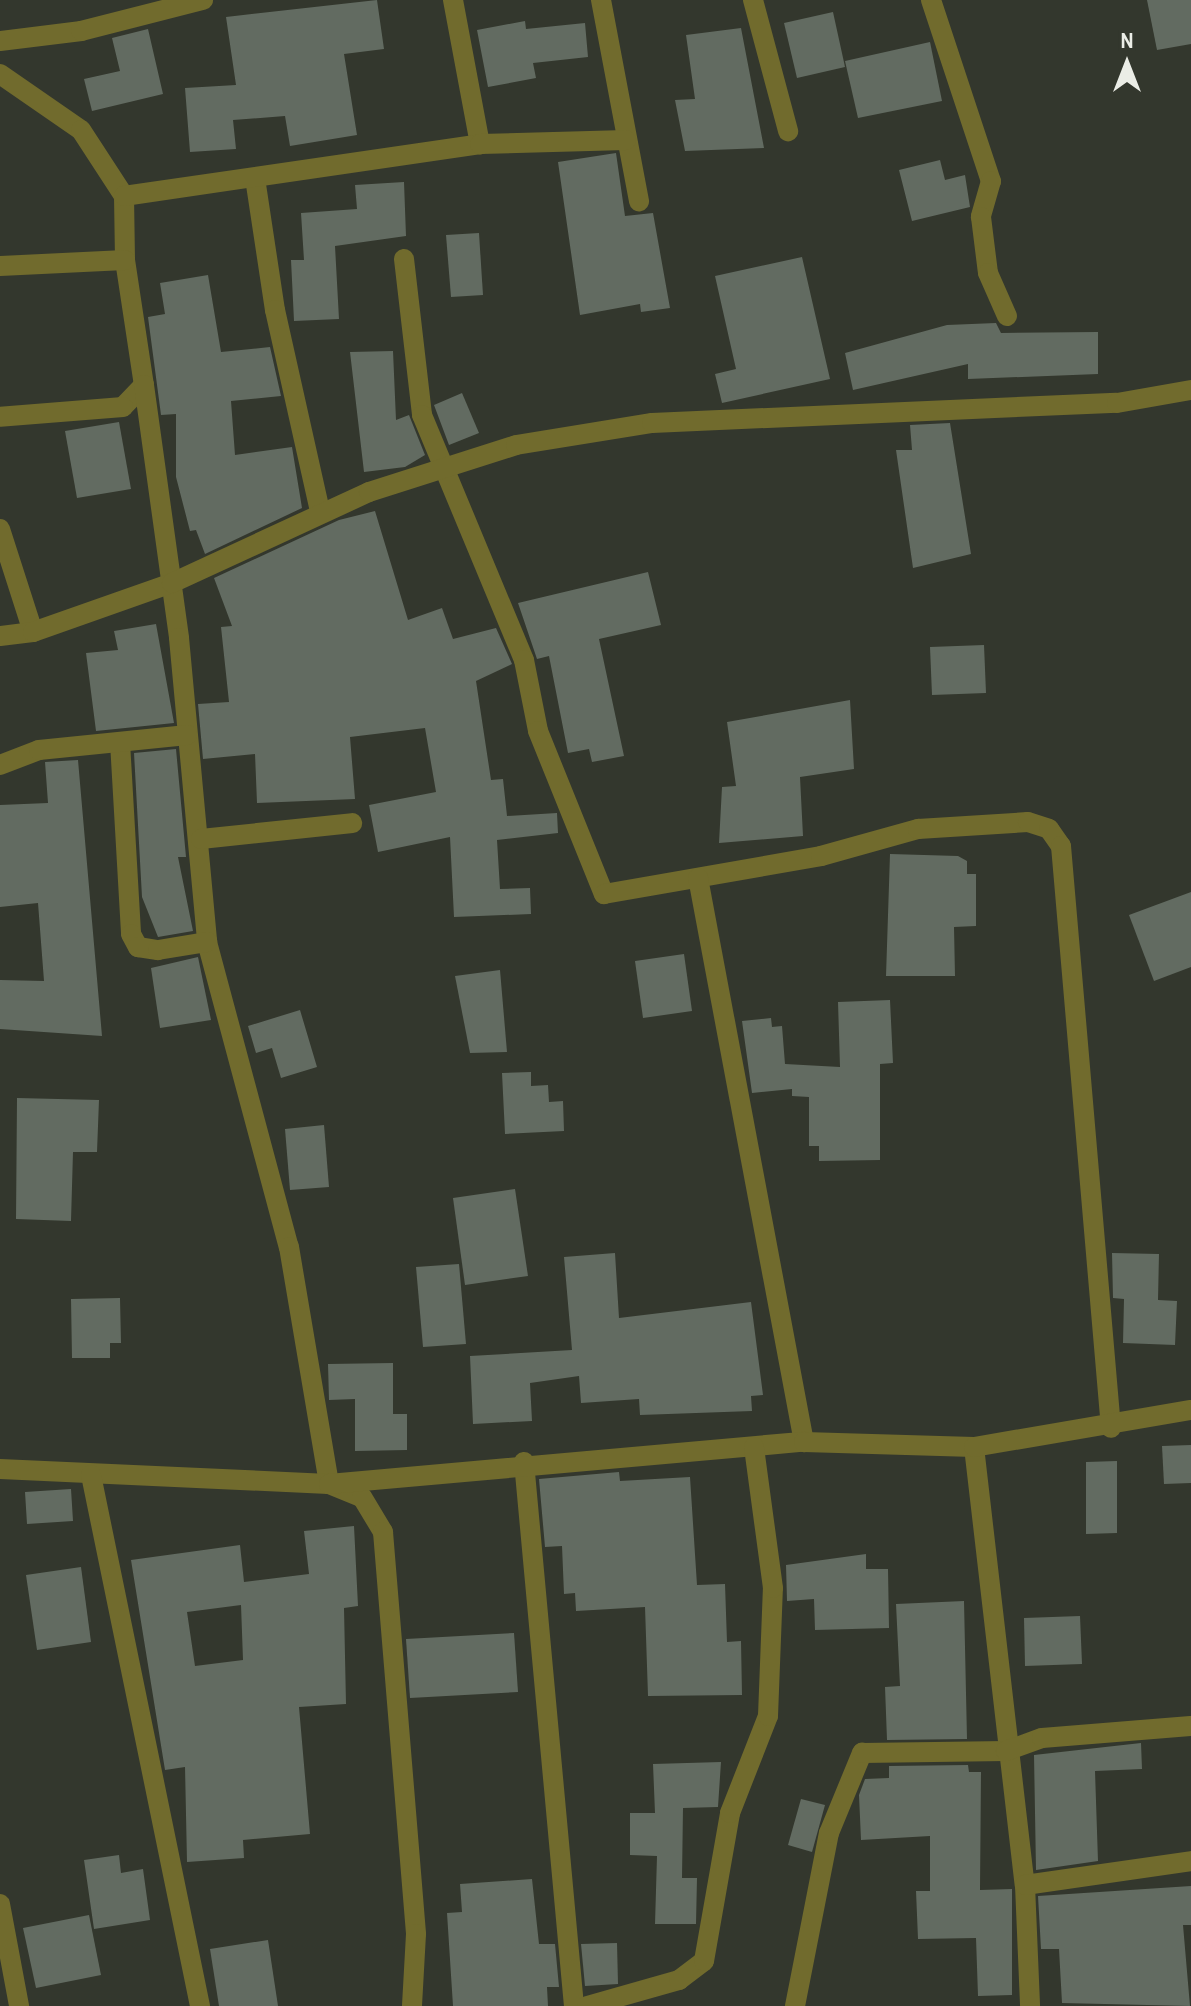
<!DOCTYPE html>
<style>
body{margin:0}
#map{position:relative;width:1191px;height:2006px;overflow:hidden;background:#33372d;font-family:"Archivo Narrow",sans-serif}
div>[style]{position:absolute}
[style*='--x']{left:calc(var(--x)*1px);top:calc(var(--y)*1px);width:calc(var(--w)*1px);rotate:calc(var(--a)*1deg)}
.building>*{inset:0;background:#626b61}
.minor>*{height:20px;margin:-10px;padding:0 10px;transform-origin:10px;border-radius:10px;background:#716b2d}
span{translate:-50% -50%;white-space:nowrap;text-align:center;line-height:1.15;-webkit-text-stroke:8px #33372d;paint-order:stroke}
.north{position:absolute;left:1087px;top:24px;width:80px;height:80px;-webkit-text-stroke:6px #33372d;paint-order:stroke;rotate:0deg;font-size:22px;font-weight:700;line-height:32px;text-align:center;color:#ebede6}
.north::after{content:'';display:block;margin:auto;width:28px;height:36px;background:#ebede6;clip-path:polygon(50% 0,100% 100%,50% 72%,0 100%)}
</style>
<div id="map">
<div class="building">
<i style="clip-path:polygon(377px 0,384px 49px,344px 54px,357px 135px,290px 146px,285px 116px,233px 120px,236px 149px,190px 152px,185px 88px,236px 85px,226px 17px)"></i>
<i style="clip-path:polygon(1147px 0,1191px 0,1191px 44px,1157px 50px)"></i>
<i style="clip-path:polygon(833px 12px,845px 67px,797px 78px,784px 23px)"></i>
<i style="clip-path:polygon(525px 21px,526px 29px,585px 23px,588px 57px,533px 63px,536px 78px,488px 87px,477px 30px)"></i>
<i style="clip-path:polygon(741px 28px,764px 148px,685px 151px,675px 100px,695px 99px,686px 35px)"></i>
<i style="clip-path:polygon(148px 29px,163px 94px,92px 111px,84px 79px,120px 71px,112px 38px)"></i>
<i style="clip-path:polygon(930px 42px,942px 101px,858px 118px,845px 61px)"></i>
<i style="clip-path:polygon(616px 153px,625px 216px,653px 213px,670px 308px,641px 312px,640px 304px,580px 315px,558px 162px)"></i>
<i style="clip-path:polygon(940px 160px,945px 180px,965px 175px,970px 207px,912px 221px,899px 170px)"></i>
<i style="clip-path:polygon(404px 182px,406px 236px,335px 246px,339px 319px,294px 321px,291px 260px,304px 260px,301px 213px,357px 209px,355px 185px)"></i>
<i style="clip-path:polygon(479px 233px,483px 295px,451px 297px,446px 235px)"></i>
<i style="clip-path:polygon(802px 257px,830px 379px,722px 403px,715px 374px,736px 369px,715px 276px)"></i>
<i style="clip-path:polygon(208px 275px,221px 352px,270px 347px,281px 396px,231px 401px,235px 455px,292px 447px,302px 508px,205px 554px,196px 530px,190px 531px,176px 477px,176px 414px,161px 415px,148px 317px,165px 314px,160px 283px)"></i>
<i style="clip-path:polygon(996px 323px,1001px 333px,1098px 332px,1098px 374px,968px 379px,968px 364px,853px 390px,845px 353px,947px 325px)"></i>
<i style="clip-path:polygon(393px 351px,396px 420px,409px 415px,425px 455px,405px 467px,364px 472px,350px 352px)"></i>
<i style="clip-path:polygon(462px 393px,479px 433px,449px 445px,434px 405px)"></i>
<i style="clip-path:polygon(119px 422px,131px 489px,77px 498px,65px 431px)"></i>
<i style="clip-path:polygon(950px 423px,971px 554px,913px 568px,896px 450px,912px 450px,910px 425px)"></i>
<i style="clip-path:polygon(375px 511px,408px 620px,442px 608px,453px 639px,496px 628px,512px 664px,476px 681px,491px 780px,503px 779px,507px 816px,557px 813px,558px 833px,497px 840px,500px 889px,530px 888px,531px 914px,454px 917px,450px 837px,378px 852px,369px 805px,436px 792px,425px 728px,350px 737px,355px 799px,257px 803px,255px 754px,203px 759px,198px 704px,229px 702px,221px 627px,232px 626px,214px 578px,339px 520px)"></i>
<i style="clip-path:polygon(648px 572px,661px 625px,599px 639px,624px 756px,592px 762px,589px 749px,568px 753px,549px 656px,537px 659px,518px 603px)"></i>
<i style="clip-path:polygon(156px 624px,174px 723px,96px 731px,86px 653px,118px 650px,114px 631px)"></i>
<i style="clip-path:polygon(984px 645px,986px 693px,932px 695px,930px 647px)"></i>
<i style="clip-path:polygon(850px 700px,854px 769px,800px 777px,803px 836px,719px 843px,722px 787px,736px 786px,727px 722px)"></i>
<i style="clip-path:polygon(176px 749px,186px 857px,178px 857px,193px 931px,158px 937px,142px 897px,134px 753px)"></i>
<i style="clip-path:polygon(78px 760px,102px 1036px,0 1029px,0 980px,44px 981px,38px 903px,0 907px,0 805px,48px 803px,45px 762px)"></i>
<i style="clip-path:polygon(890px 854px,958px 856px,967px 861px,967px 874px,976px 874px,976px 926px,954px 927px,955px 976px,886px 976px)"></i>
<i style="clip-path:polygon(1191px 892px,1191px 967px,1154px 981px,1129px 915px)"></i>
<i style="clip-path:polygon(684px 954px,692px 1011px,643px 1018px,635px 961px)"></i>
<i style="clip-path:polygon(198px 957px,211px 1020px,160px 1028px,151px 968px)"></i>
<i style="clip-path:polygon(500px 970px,507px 1052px,470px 1053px,455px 976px)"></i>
<i style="clip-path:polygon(890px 1000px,893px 1063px,880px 1064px,880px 1160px,819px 1161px,819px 1146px,809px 1146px,809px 1097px,792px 1096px,792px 1089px,752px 1093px,742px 1021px,771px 1018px,772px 1027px,782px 1026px,785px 1064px,840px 1067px,838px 1002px)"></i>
<i style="clip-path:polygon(300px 1010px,317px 1067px,281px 1078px,272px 1048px,256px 1053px,248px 1026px)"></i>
<i style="clip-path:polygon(531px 1072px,531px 1086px,548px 1085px,549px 1102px,563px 1101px,564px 1131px,505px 1134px,502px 1073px)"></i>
<i style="clip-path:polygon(17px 1098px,99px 1100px,97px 1152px,73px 1152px,71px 1221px,16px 1219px)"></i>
<i style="clip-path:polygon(324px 1125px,329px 1187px,290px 1190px,285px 1129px)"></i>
<i style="clip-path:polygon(515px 1189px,528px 1276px,465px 1285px,453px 1198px)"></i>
<i style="clip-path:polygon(615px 1253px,619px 1318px,751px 1302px,763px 1395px,751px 1396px,752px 1411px,640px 1415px,639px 1399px,581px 1403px,579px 1376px,530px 1383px,532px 1421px,473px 1424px,470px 1356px,572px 1350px,564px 1257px)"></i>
<i style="clip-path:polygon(1112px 1253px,1159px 1254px,1158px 1300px,1177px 1301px,1175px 1345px,1123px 1343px,1124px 1299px,1113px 1298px)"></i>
<i style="clip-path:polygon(459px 1264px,466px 1344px,423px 1347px,416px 1267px)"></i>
<i style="clip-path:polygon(120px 1298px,121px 1343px,110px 1343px,110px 1358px,72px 1358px,71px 1299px)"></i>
<i style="clip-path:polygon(393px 1363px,393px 1414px,407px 1414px,407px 1450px,355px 1451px,355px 1399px,329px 1400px,328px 1364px)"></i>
<i style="clip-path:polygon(1191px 1445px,1191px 1483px,1164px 1484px,1162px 1446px)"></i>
<i style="clip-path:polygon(1117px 1461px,1117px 1533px,1086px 1534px,1086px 1462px)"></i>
<i style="clip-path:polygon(619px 1472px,620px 1481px,690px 1477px,697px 1585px,725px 1584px,727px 1642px,741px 1641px,742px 1695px,648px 1696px,645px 1607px,576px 1611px,575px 1593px,564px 1594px,562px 1546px,545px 1547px,539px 1479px)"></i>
<i style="clip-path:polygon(71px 1489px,73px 1521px,27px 1524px,25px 1492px)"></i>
<i style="clip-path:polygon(evenodd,354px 1526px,358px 1606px,344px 1608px,346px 1704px,299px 1707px,310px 1834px,243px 1840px,244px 1858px,187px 1862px,185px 1767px,165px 1770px,131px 1560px,240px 1545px,244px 1582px,309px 1574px,304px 1531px,354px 1526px,241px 1605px,243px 1660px,195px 1666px,187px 1612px,241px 1605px)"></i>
<i style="clip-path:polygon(866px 1554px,866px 1569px,888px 1569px,889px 1628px,815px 1630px,814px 1599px,787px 1601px,786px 1565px)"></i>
<i style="clip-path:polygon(81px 1567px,91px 1642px,37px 1650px,26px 1575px)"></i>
<i style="clip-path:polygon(964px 1601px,967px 1739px,887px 1740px,885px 1687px,900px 1686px,896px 1604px)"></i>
<i style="clip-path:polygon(1080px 1616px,1082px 1664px,1025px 1666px,1024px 1618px)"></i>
<i style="clip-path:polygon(514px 1633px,518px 1692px,410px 1698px,406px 1639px)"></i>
<i style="clip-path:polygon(1141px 1743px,1142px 1769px,1095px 1771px,1098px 1861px,1036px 1870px,1034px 1755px)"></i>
<i style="clip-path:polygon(721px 1762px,718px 1807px,683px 1808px,682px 1878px,697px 1878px,696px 1924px,655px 1924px,657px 1856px,630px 1855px,630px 1813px,655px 1813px,653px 1764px)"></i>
<i style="clip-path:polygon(968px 1765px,969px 1772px,981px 1772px,980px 1890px,1012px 1889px,1012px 1995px,978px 1996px,976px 1938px,918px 1939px,916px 1891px,930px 1891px,930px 1836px,861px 1840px,859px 1795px,865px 1779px,889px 1778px,889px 1766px)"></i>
<i style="clip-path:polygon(801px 1799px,825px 1805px,812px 1852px,788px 1845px)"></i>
<i style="clip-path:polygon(119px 1855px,121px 1873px,143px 1869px,150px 1920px,94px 1929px,84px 1860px)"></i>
<i style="clip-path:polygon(532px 1879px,539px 1944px,555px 1944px,559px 1987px,547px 1987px,548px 2006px,453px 2006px,447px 1913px,462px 1912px,460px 1884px)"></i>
<i style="clip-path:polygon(1191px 1886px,1191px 1925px,1183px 1925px,1190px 2006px,1062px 2003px,1059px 1949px,1041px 1949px,1038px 1896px)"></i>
<i style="clip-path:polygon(89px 1915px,101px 1975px,36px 1988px,23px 1928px)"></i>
<i style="clip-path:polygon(268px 1940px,278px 2006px,219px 2006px,210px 1949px)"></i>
<i style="clip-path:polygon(617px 1943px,618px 1984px,585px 1986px,581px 1944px)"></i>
</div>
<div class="minor">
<i style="--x:453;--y:0;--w:147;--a:79.4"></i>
<i style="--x:601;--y:0;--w:205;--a:79.3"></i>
<i style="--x:753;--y:0;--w:136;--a:75"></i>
<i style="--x:931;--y:0;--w:191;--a:71.7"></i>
<i style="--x:991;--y:181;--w:37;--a:106"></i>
<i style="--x:981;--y:217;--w:56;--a:82.9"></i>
<i style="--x:988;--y:273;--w:47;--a:66.2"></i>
<i style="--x:0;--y:41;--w:82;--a:-7"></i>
<i style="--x:81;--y:31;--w:126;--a:-14.3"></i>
<i style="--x:0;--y:74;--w:98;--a:34.7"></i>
<i style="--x:81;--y:130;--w:79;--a:56.9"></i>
<i style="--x:124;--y:196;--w:64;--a:89.1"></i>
<i style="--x:125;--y:260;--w:126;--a:81.4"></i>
<i style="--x:144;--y:385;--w:30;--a:134"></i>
<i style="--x:123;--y:407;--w:123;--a:175.4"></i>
<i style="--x:255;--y:178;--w:134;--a:81.4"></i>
<i style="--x:275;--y:310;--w:207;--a:77.4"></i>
<i style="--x:124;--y:196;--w:360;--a:-8.3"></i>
<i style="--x:480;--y:144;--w:146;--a:-1.6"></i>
<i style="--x:404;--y:259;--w:157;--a:83.4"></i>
<i style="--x:422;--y:415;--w:265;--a:67.4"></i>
<i style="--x:524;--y:660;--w:72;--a:78.8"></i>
<i style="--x:538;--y:731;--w:176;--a:68"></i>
<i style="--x:604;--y:894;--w:220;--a:-9.9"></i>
<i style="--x:821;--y:856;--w:101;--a:-15.6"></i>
<i style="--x:918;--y:829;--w:110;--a:-3.6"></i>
<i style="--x:1028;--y:822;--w:22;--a:18"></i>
<i style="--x:1049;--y:829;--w:21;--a:55"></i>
<i style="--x:1061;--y:846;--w:584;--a:85.09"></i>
<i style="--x:0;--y:266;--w:125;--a:-2.7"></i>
<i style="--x:144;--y:385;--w:255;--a:82.1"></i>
<i style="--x:179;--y:638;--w:305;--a:84.7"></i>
<i style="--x:207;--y:942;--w:316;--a:75"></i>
<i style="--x:289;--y:1247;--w:240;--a:80.4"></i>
<i style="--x:329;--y:1484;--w:35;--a:22"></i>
<i style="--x:362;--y:1497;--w:41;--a:59"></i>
<i style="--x:383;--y:1532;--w:403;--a:85.3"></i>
<i style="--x:416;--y:1934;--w:72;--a:93.2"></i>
<i style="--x:0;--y:529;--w:108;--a:72.2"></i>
<i style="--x:0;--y:636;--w:33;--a:-7"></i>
<i style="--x:33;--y:632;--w:147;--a:-19.4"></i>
<i style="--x:172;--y:583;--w:217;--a:-24.8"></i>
<i style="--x:369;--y:492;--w:154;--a:-17.7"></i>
<i style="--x:516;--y:445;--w:138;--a:-9.2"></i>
<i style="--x:652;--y:423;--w:465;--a:-2.5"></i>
<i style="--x:1117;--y:403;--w:75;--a:-10"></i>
<i style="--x:120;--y:742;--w:192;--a:86.7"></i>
<i style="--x:131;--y:934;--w:15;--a:62"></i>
<i style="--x:138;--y:947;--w:20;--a:9"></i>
<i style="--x:158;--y:950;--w:50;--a:-9.3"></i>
<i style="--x:0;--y:765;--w:42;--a:-21"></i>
<i style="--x:39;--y:750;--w:149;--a:-5.8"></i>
<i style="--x:201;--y:839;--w:152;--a:-6"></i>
<i style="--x:698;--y:878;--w:574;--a:79.36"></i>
<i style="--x:974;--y:1447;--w:441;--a:83.4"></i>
<i style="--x:1025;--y:1885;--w:121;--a:87.6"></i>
<i style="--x:524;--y:1462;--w:546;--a:84.75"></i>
<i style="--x:0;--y:1469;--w:329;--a:2.6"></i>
<i style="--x:329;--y:1484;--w:477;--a:-5.1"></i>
<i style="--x:804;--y:1442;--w:170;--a:1.7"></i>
<i style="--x:974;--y:1447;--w:220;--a:-9.7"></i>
<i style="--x:91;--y:1475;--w:542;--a:78.4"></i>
<i style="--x:1025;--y:1885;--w:168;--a:-8.2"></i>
<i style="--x:0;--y:1904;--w:104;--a:79.4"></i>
<i style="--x:587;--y:2006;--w:96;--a:-15.8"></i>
<i style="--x:679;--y:1980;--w:31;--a:-37"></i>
<i style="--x:704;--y:1961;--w:150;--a:-80"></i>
<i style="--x:730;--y:1813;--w:104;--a:-68.6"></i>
<i style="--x:768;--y:1716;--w:128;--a:-87.8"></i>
<i style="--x:773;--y:1588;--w:142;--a:-97.7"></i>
<i style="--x:795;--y:2006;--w:176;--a:-78.9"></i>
<i style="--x:829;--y:1833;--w:87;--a:-67.6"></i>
<i style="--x:862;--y:1753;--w:144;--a:-0.8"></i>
<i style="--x:1006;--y:1751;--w:38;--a:-20"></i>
<i style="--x:1042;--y:1738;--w:149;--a:-4.6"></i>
</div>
<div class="north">N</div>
</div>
